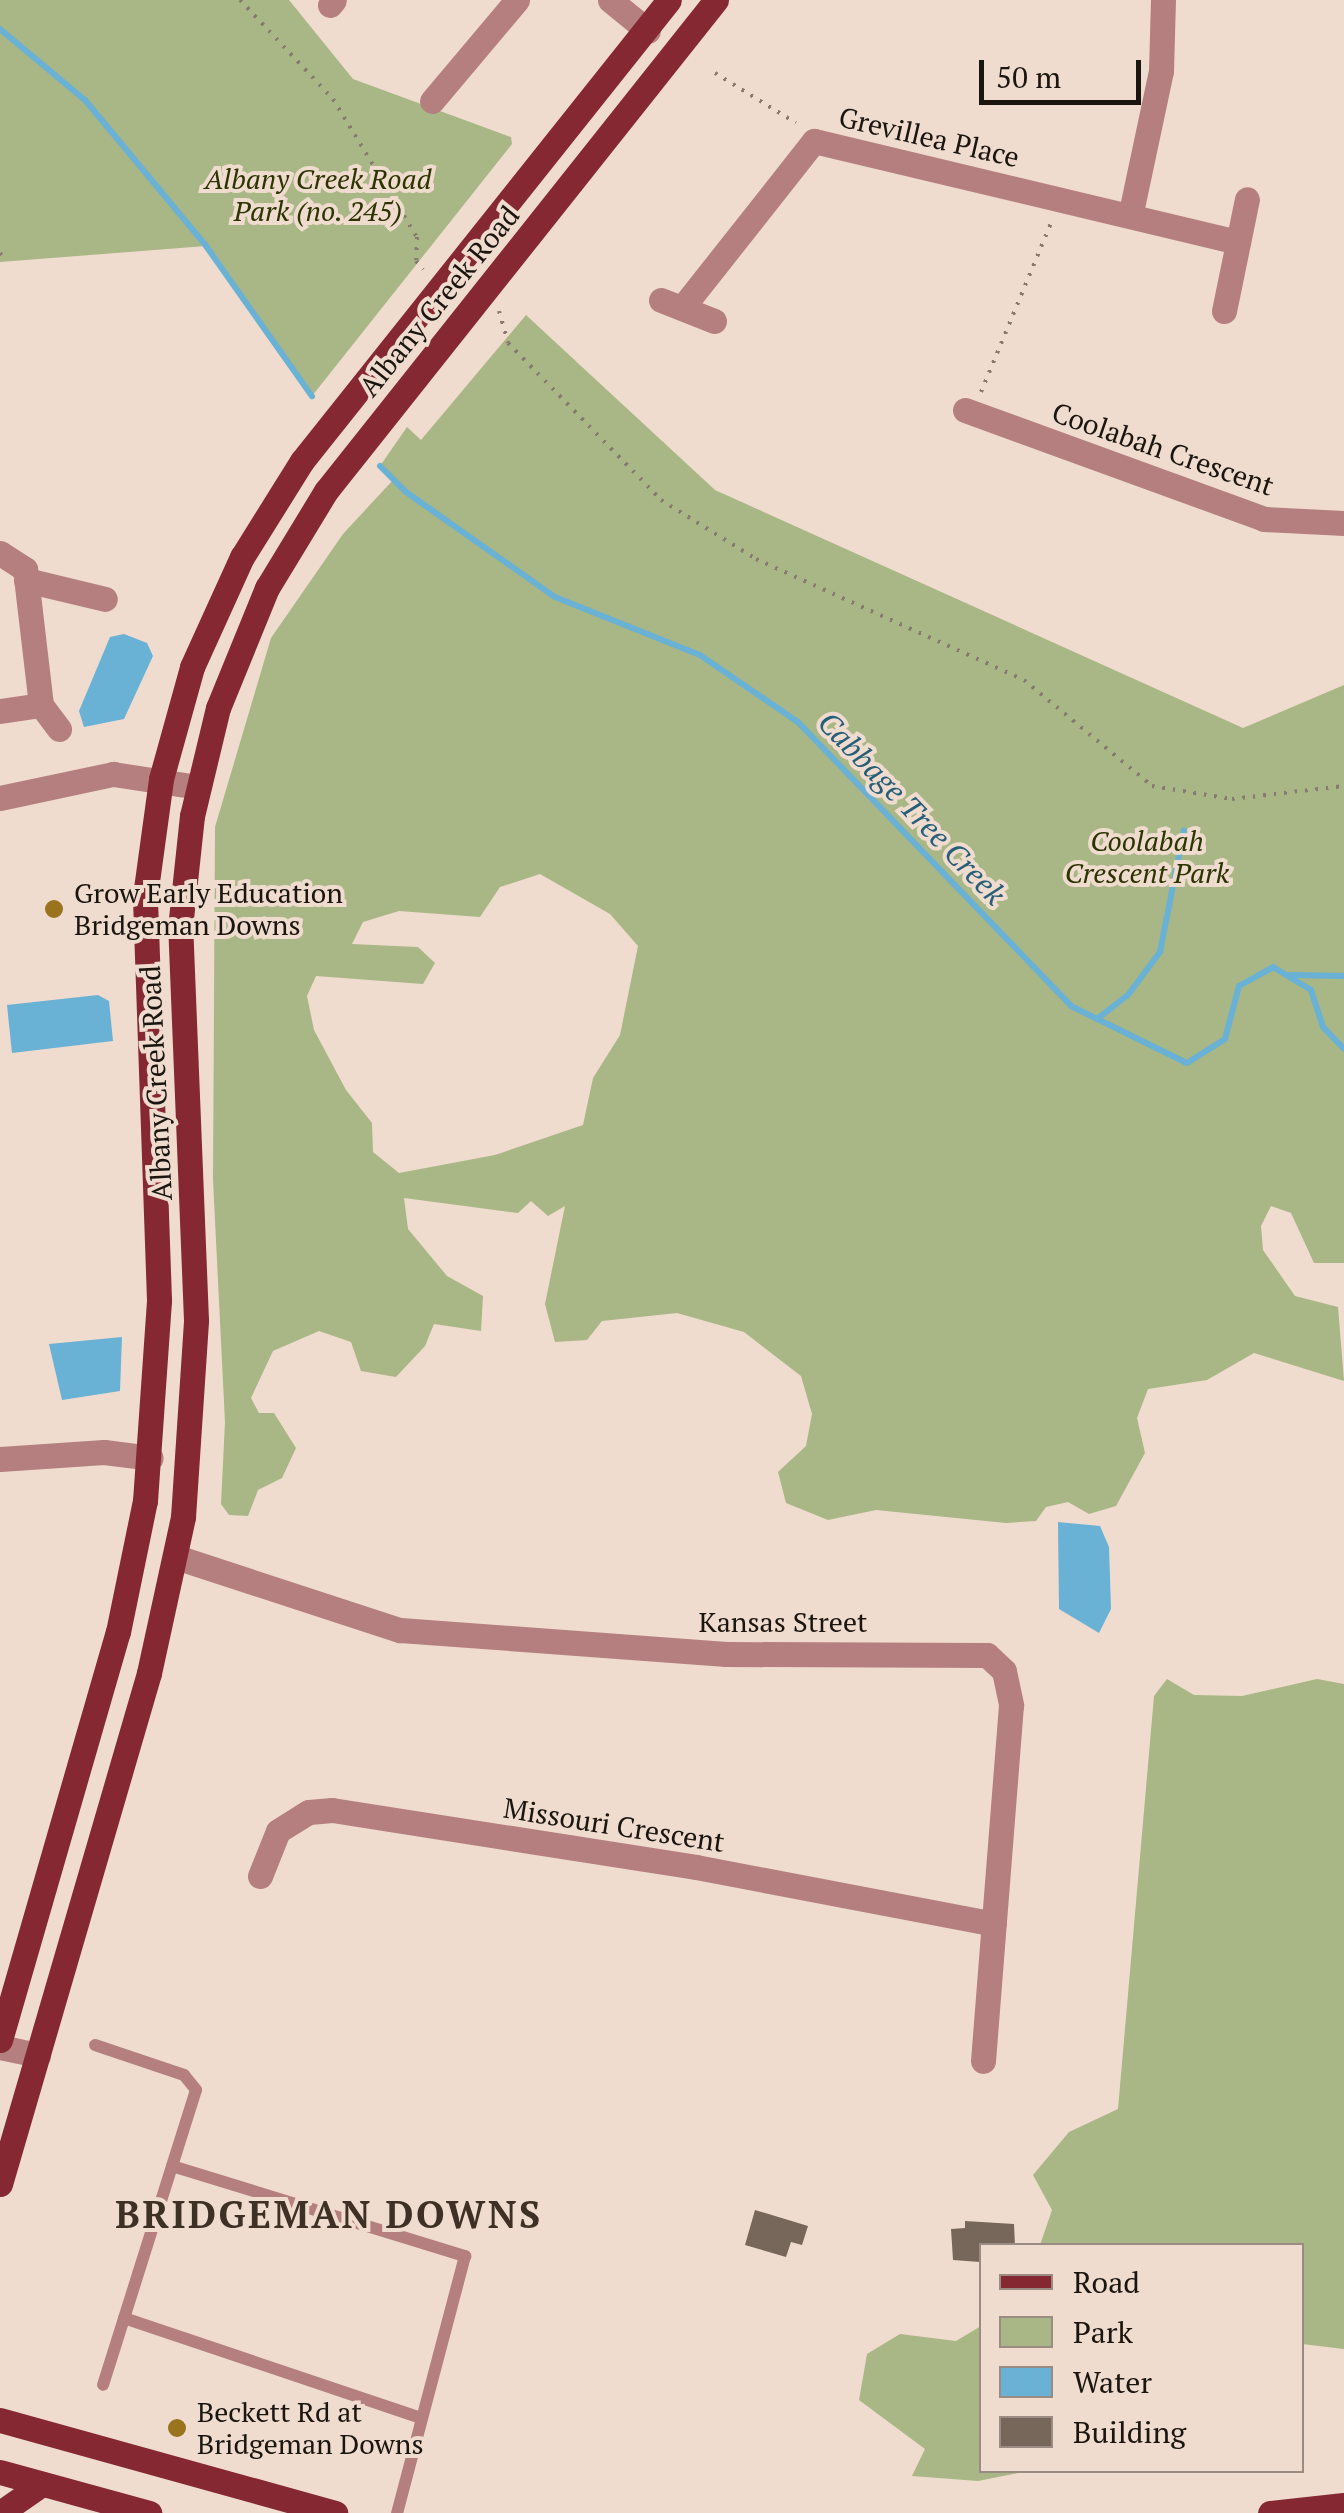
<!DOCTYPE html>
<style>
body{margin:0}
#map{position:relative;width:1344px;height:2513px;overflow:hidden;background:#efdcce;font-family:"PT Serif",serif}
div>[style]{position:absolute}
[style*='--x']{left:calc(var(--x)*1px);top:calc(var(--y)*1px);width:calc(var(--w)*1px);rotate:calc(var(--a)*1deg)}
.green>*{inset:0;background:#a9b685}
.water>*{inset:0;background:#69b1d5}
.stream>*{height:6px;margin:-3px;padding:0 3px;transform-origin:3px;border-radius:3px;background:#69b1d5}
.building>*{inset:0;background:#77665a}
.path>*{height:4px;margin-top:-2px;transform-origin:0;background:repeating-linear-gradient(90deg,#867a70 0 2.5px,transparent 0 10.5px)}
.lane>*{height:12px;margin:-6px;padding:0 6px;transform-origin:6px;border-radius:6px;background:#b57f7f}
.street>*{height:25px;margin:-12.5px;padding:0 12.5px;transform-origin:12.5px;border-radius:12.5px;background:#b57f7f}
.primary>*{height:25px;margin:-12.5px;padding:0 12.5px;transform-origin:12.5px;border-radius:12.5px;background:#862832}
.dots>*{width:28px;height:28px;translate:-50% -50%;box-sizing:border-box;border:5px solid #efdcce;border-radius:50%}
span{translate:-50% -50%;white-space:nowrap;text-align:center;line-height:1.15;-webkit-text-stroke:8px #efdcce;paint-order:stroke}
.street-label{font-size:28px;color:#1b1510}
.park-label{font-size:28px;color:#2c3502;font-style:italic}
.poi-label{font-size:28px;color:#1b1510}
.left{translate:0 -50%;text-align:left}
.water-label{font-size:30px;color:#275f79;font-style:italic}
.district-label{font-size:38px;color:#3e3025;font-weight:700;letter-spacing:2.5px}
.legend{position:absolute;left:979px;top:2243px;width:325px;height:230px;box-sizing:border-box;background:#efdcce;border:2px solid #9a8c82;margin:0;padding:12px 18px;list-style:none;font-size:30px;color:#1b1510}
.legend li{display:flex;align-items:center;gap:20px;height:50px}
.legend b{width:50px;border:2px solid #9a8c82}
.scale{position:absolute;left:979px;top:60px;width:162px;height:45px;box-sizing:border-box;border:5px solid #1b1510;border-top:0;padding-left:12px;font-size:30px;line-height:35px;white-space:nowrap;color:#1b1510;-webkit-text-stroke:8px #efdcce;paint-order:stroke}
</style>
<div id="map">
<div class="green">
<i style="clip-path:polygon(0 0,289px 0,353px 79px,511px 137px,512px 144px,312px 396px,206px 246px,0 262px)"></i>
<i style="clip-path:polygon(evenodd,526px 315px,715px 490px,1243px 728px,1344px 685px,1344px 1263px,1314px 1263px,1291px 1213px,1271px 1206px,1261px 1226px,1263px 1250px,1295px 1296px,1338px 1307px,1344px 1381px,1254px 1353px,1207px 1380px,1148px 1389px,1137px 1418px,1145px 1453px,1116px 1506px,1089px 1514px,1068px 1502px,1046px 1507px,1036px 1521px,1006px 1523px,876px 1510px,828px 1520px,786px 1503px,778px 1472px,806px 1446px,812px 1414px,801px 1376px,744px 1332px,677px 1313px,602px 1321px,587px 1340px,555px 1342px,545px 1304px,565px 1206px,548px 1216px,531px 1201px,518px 1213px,404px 1198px,408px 1229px,447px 1276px,483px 1296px,481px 1331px,434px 1324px,425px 1346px,396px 1377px,361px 1371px,351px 1342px,319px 1331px,273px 1351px,251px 1398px,259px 1413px,274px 1413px,296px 1448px,282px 1478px,258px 1490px,248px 1516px,229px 1515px,221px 1504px,225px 1422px,213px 1180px,215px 827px,271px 638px,343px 534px,393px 480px,380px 466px,407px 427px,421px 440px,526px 315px,540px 874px,610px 914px,638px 946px,620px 1035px,593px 1078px,583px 1125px,495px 1155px,399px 1173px,373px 1152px,372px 1123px,346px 1090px,314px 1030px,307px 996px,316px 976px,423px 984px,435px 963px,418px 947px,352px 944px,363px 922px,399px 911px,480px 917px,500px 887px,540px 874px)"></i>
<i style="clip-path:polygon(1167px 1679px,1194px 1695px,1242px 1696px,1317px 1679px,1344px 1684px,1344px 2349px,1302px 2344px,1302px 2246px,1040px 2245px,1052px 2210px,1033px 2175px,1069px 2132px,1118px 2109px,1154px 1696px)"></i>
<i style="clip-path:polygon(981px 2326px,982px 2470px,1028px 2471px,978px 2481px,912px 2476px,925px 2449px,859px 2400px,867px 2354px,900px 2334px,956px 2341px)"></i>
</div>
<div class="water">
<i style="clip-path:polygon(124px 634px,147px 643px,153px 656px,124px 719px,84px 727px,79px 711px,110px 637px)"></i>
<i style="clip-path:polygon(98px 995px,109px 1001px,113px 1041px,12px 1053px,7px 1005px)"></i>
<i style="clip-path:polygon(122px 1337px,120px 1391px,62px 1400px,49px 1344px)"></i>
<i style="clip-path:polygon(1058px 1522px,1100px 1526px,1109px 1547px,1111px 1609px,1099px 1633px,1059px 1609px)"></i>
</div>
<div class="stream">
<i style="--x:0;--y:29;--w:111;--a:39.9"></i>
<i style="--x:85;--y:100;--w:190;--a:50.3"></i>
<i style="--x:206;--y:246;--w:184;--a:54.8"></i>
<i style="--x:380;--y:466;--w:37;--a:45"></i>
<i style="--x:406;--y:492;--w:182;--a:35.2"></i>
<i style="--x:555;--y:597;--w:156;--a:21.8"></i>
<i style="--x:700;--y:655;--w:119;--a:34.4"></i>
<i style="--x:798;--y:722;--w:394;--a:46.1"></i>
<i style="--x:1071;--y:1006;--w:129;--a:26.2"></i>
<i style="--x:1187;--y:1063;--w:45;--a:-32.3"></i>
<i style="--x:1225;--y:1039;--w:55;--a:-75.2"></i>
<i style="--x:1239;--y:986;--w:39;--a:-29"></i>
<i style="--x:1273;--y:967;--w:44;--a:31.2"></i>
<i style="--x:1311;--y:990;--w:39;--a:72"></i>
<i style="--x:1323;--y:1027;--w:30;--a:46"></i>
<i style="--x:1290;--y:975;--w:54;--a:1.1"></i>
<i style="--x:1097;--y:1019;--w:39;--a:-38"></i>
<i style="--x:1128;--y:995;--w:54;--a:-53.3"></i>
<i style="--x:1160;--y:952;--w:124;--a:-78.9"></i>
</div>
<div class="building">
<i style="clip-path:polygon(755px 2210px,808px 2226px,802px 2245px,791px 2242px,786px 2257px,745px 2245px)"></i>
<i style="clip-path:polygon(965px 2221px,1014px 2224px,1015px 2246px,982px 2246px,980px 2262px,953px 2260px,951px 2229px,965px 2228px)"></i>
</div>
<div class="path">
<i style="--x:240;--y:0;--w:136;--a:46.8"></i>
<i style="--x:333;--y:99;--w:162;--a:58.7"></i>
<i style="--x:417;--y:237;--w:24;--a:92"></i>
<i style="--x:416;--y:261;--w:11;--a:49"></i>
<i style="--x:715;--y:73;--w:95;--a:31.7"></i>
<i style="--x:0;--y:253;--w:5;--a:53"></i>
<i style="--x:499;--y:311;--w:33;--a:74"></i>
<i style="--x:508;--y:343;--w:219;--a:45.7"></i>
<i style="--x:661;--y:500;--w:112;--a:31.8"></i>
<i style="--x:756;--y:559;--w:294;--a:24.3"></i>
<i style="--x:1024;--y:680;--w:166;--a:39.6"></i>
<i style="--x:1152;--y:786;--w:81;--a:9.2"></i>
<i style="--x:1232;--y:799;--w:113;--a:-6.6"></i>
<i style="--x:981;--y:392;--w:185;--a:-67.5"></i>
</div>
<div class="lane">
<i style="--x:95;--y:2045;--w:94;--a:18.6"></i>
<i style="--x:184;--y:2075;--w:19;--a:51"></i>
<i style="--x:196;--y:2090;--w:309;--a:107.5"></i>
<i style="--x:172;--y:2166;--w:307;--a:17.1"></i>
<i style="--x:465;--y:2256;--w:266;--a:104.8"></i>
<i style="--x:124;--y:2318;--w:311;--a:18.6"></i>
</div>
<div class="street">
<i style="--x:610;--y:0;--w:49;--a:39.2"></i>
<i style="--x:330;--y:5;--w:6;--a:-51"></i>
<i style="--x:432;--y:101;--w:132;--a:-49.9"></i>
<i style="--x:1131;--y:212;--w:144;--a:-78"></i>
<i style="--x:1161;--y:71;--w:71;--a:-88.4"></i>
<i style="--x:661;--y:300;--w:57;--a:21.6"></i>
<i style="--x:682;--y:308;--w:213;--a:-51.7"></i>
<i style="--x:814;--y:141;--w:436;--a:13.4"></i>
<i style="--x:1224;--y:311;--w:114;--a:-78.4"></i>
<i style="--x:965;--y:410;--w:318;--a:20"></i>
<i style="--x:1264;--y:519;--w:80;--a:2.9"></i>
<i style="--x:0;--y:553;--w:30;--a:33"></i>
<i style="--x:25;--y:569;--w:137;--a:83.3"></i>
<i style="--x:41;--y:705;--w:41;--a:171.7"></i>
<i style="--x:26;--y:580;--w:81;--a:13.5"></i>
<i style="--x:41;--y:705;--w:30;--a:53"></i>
<i style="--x:0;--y:798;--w:116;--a:-12"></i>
<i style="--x:113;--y:774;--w:86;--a:8.7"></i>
<i style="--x:0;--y:1459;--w:104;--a:-3.9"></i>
<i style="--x:104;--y:1452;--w:47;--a:7.3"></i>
<i style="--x:176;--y:1557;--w:236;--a:18.1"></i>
<i style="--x:400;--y:1630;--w:327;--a:4.2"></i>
<i style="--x:726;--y:1654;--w:261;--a:0.2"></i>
<i style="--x:987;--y:1655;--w:23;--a:43"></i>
<i style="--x:1004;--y:1671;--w:35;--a:78"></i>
<i style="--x:1011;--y:1705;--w:357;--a:94.5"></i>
<i style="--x:260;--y:1876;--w:48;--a:-68.2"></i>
<i style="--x:278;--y:1831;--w:36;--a:-32"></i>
<i style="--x:309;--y:1812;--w:23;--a:-5"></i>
<i style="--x:332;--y:1810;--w:368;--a:8.9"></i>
<i style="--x:696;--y:1867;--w:303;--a:10.8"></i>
<i style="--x:0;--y:2047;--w:39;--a:12"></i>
</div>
<div class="primary">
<i style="--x:0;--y:2040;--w:425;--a:-73.9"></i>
<i style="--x:118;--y:1632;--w:134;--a:-78.4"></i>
<i style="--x:145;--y:1501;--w:201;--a:-86"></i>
<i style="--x:159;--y:1300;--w:404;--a:-92"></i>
<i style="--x:145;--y:896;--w:118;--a:-82.2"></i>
<i style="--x:161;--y:779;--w:116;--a:-74.5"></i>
<i style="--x:192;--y:667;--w:121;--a:-65.6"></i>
<i style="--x:242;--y:557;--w:113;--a:-58"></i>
<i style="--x:302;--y:461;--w:589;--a:-51.48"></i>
<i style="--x:0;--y:2184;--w:532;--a:-73.74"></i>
<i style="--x:149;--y:1673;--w:160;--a:-77.7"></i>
<i style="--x:183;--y:1517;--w:197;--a:-86.2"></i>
<i style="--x:196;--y:1320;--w:392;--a:-92.3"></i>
<i style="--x:180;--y:928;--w:113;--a:-83.9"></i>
<i style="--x:192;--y:816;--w:111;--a:-76.5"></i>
<i style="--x:218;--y:708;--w:130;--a:-67.8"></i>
<i style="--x:267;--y:588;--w:114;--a:-58.7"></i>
<i style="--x:326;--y:491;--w:627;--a:-51.54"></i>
<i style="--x:0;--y:2420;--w:348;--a:15.5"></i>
<i style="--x:0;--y:2472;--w:155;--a:15.4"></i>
<i style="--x:0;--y:2513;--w:51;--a:-34.6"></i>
<i style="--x:1270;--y:2513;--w:74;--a:-6.2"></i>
</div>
<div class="dots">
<i style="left:54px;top:909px;background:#99731e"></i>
<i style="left:177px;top:2428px;background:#99731e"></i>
</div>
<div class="street-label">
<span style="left:929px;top:137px;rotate:13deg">Grevillea Place</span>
<span style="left:439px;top:301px;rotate:-51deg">Albany Creek Road</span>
<span style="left:1163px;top:449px;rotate:19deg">Coolabah Crescent</span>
<span style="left:156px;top:1083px;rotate:-93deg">Albany Creek Road</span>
<span style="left:783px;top:1622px">Kansas Street</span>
<span style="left:614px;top:1825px;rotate:9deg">Missouri Crescent</span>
</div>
<div class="park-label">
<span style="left:318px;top:195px">Albany Creek Road<br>Park (no. 245)</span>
<span style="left:1147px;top:857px">Coolabah<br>Crescent Park</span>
</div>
<div class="poi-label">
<span class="left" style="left:74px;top:909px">Grow Early Education<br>Bridgeman Downs</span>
<span class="left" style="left:197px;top:2428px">Beckett Rd at<br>Bridgeman Downs</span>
</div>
<div class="water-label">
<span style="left:912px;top:808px;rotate:46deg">Cabbage Tree Creek</span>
</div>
<div class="district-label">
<span style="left:329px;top:2215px">BRIDGEMAN DOWNS</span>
</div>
<ul class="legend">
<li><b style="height:12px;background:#862832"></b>Road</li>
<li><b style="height:28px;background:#a9b685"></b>Park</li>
<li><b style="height:28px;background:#69b1d5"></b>Water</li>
<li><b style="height:28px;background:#77665a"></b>Building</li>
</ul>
<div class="scale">50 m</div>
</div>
